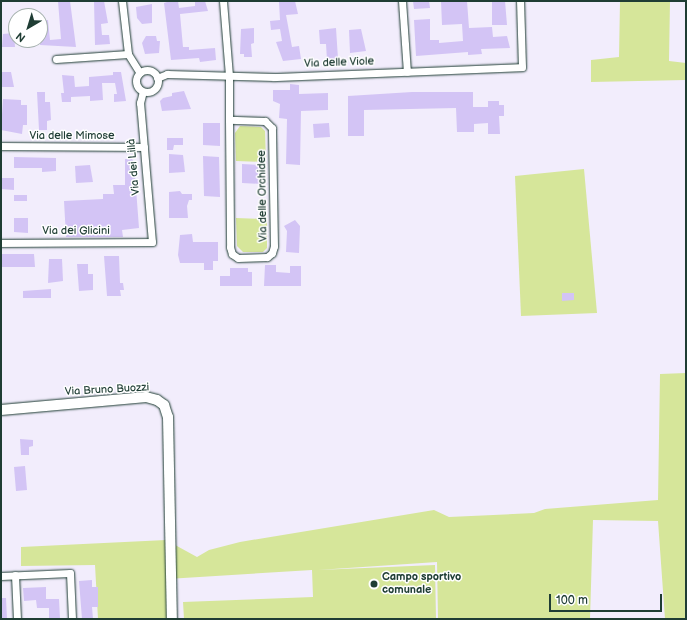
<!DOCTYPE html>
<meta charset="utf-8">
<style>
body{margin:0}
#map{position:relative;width:687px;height:620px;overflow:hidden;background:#f2edfc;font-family:"Balsamiq Sans",sans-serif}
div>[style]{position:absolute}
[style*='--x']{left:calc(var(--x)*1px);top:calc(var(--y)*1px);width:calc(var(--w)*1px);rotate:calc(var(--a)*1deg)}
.green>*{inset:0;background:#d6e69a}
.building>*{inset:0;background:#d3c4f5}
.roads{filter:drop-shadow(0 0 1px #1f3d34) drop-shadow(0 0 1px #1f3d34)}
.street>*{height:7px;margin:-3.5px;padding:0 3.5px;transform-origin:3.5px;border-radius:3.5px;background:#fff}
.street>.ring{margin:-3.5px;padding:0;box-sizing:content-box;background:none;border:7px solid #fff;border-radius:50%}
.secondary>*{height:10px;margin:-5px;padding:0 5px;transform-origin:5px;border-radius:5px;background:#fff}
.dots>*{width:11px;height:11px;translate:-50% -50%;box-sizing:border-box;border:2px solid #fff;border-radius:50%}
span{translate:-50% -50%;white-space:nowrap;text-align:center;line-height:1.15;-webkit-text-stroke:3px #fff;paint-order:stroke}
.street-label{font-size:11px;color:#1f3d34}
.poi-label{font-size:11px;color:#1f3d34;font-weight:700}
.left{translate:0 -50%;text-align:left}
.frame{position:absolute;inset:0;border:2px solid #1f3d34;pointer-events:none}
.north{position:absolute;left:8px;top:8px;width:40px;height:40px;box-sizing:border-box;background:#fff;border:1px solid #a5b1ae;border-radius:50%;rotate:218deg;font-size:11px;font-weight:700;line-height:16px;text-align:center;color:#1f3d34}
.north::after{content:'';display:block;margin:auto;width:14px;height:18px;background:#1f3d34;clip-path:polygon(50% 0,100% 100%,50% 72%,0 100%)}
.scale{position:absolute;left:549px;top:594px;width:113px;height:18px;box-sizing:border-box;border:2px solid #1f3d34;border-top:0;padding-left:5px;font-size:12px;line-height:14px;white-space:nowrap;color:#1f3d34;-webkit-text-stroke:3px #fff;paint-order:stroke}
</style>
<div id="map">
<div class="green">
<i style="clip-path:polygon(620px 1px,670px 1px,669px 61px,686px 63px,686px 80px,591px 82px,591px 60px,619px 57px)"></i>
<i style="clip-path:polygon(240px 126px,261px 127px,265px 131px,266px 162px,236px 161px,235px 133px)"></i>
<i style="clip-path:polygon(584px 169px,597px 313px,521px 316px,515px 176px)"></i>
<i style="clip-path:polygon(236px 218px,267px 219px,267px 248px,263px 252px,243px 252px,237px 246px)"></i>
<i style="clip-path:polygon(686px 373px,686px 619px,665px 619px,658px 521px,593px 520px,590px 619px,438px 619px,437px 562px,318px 570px,435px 565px,436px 619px,184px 619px,183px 602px,313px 597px,312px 570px,167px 579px,168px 619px,98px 619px,95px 565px,21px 566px,21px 547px,166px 540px,197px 557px,209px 550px,240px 542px,434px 510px,449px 517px,534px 513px,545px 509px,658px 500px,660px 374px)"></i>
</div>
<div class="building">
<i style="clip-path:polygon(58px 1px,70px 1px,76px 47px,40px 45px,41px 21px,48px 20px,50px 40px,61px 39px)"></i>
<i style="clip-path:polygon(94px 1px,104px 1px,108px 23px,101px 24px,102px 35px,109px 35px,110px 44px,95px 45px)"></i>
<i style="clip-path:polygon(170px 1px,178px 1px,179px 8px,195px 6px,195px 1px,205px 1px,208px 11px,180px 14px,183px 47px,189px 47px,189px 50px,215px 48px,216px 60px,200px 62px,199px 58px,171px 60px,164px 3px)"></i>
<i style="clip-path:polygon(295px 1px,298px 14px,286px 15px,292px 47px,299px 46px,301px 59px,283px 61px,276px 42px,282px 41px,280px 29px,271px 30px,270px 21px,280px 20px,279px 2px)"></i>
<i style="clip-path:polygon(413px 1px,429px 1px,430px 8px,414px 9px)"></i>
<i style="clip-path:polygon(441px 1px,467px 1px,469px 28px,492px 27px,493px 37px,507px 36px,510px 48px,481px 49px,482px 54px,468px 55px,468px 52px,416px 56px,414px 20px,430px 19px,430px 40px,439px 40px,439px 43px,463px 41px,462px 24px,442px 25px)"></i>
<i style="clip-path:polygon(492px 1px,505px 1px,507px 25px,492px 25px)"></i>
<i style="clip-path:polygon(152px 4px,152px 23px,142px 24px,137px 18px,136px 7px)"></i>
<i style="clip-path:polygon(254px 28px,254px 43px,251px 44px,252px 57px,244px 57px,244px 54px,240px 54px,241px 29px)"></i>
<i style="clip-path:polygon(336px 28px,338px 59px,327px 60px,326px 44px,320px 44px,319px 30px)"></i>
<i style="clip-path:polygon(361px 29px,366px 51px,350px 53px,349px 30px)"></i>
<i style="clip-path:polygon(14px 33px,15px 47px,2px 47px,3px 34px)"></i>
<i style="clip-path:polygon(146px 36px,156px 36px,157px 41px,160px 41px,159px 53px,145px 54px,142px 43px)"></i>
<i style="clip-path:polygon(1px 72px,11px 72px,14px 87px,1px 87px)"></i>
<i style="clip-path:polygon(113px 72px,121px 72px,126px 101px,114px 102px,114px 94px,117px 94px,115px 83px,102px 83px,103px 100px,90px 101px,90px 96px,71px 97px,71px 102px,62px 102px,61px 93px,64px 93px,62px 75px,74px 76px,75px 87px,89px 86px,89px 77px,113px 75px)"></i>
<i style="clip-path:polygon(290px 84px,299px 85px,299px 94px,328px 93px,328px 110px,301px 111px,300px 165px,286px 164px,287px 119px,279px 118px,280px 104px,273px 101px,273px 90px,290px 90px)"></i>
<i style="clip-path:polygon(184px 91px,191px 109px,162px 111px,160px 101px,163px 98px,172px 96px,172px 93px)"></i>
<i style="clip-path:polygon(37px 92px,45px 92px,45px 102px,50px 102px,51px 120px,47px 121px,47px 130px,39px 130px)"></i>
<i style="clip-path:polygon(412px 92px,473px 92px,473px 107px,488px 107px,488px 101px,499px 101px,499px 105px,504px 105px,504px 116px,499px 116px,500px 134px,488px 134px,488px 123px,474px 124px,474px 132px,457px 132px,456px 108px,364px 110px,364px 136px,348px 136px,348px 96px)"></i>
<i style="clip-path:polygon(3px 99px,21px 100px,21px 105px,27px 105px,27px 125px,23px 125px,22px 134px,1px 130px)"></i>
<i style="clip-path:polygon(203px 123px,220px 123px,220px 146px,203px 145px)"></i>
<i style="clip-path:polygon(329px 123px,330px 137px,314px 138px,313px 124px)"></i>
<i style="clip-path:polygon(167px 138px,183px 138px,183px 145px,174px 145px,173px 150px,167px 150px)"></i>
<i style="clip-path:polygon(169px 154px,183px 155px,185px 172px,169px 173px)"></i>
<i style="clip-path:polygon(203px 156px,219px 157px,220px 197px,204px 196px)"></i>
<i style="clip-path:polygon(14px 157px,56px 158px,56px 171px,42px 172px,42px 168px,14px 168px)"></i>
<i style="clip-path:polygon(125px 159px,132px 159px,134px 162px,139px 228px,122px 230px,123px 237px,66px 237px,64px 201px,103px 199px,103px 194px,114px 194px,113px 185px,125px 185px)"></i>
<i style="clip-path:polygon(242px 164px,262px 165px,262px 184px,242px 183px)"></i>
<i style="clip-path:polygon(90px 165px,93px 182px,76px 183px,75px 166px)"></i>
<i style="clip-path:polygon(1px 178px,14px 178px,14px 190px,1px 189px)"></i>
<i style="clip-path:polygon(180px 191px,182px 194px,192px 194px,192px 200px,189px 200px,187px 206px,188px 218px,169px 218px,169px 192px)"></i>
<i style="clip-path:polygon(14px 195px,27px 195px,27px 201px,14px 201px)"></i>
<i style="clip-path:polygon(14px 218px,28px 218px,28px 233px,14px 232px)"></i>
<i style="clip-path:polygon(295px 220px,300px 226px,299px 253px,286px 252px,287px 231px,284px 226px)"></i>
<i style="clip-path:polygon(192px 234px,193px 242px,218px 242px,218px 261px,213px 261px,213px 270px,204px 270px,204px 263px,180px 263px,178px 255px,180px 235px)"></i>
<i style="clip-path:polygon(1px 254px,34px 254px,35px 267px,1px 267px)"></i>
<i style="clip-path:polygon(104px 256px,119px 256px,120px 283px,123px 283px,124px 290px,120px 290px,121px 296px,107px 296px)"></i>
<i style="clip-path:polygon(49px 259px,62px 259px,63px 281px,48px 283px)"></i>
<i style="clip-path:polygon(77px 264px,88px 264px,88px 274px,93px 274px,93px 290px,79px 291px)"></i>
<i style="clip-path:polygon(265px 265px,276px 265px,276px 272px,290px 273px,290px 266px,301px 266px,301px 286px,264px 286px)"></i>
<i style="clip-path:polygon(230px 268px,248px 268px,248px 272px,252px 272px,252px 286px,220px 286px,220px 276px,230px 276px)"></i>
<i style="clip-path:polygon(51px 289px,51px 298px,23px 298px,23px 291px)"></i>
<i style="clip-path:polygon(562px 293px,574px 293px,574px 300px,562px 301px)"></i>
<i style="clip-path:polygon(20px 439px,33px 440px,33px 446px,29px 447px,29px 455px,21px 455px)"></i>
<i style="clip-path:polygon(25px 466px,27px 490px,16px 491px,14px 467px)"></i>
<i style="clip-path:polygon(92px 580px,92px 587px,98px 587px,98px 607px,92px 607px,93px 619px,82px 619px,79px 581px)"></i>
<i style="clip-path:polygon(46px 587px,46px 599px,59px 599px,60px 619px,49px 619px,49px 608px,37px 608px,36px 600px,24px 601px,23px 588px)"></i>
<i style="clip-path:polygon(1px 598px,6px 598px,7px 619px,1px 619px)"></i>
</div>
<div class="roads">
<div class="street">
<i style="--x:122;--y:1;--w:53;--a:83.5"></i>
<i style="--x:128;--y:54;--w:22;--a:58"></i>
<i style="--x:223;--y:1;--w:75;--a:85.4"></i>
<i style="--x:229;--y:76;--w:44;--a:90"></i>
<i style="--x:229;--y:120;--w:127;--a:89.5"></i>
<i style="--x:230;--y:247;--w:7;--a:74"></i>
<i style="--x:232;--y:254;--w:7;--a:34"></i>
<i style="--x:238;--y:258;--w:29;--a:-2"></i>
<i style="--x:267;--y:257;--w:6;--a:-39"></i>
<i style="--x:272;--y:253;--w:7;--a:-74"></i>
<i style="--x:274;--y:246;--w:118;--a:-91"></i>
<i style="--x:272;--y:128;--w:10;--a:-135"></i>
<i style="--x:265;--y:121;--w:36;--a:-178"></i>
<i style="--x:402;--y:1;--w:71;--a:86"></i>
<i style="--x:56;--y:59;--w:72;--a:-4"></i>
<i class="ring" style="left:136px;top:70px;width:15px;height:15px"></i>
<i style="--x:157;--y:78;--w:11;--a:-22"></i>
<i style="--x:167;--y:74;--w:107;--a:1.6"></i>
<i style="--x:274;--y:77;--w:248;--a:-2.3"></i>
<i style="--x:522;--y:67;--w:66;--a:-91.7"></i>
<i style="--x:1;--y:146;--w:143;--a:0.4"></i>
<i style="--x:1;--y:243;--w:151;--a:-0.4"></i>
<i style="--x:152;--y:242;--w:140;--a:-94.9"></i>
<i style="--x:140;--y:103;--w:12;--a:-76"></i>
<i style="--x:15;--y:575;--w:44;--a:87.4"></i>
<i style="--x:1;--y:576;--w:69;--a:-2.5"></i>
<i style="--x:70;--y:573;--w:46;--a:87.5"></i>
</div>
<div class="secondary">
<i style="--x:1;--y:410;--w:146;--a:-5.1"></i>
<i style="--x:146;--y:397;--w:11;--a:15"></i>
<i style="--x:157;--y:400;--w:9;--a:36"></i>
<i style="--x:164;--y:405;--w:13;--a:72"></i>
<i style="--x:168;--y:417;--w:202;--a:88.9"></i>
</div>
</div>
<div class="dots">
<i style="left:374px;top:584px;background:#1f3d34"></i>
</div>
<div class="street-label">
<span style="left:339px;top:63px;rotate:-2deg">Via delle Viole</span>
<span style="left:72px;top:136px">Via delle Mimose</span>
<span style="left:134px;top:167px;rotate:-95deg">Via dei Lillà</span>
<span style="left:263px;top:196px;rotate:-91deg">Via delle Orchidee</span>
<span style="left:76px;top:231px">Via dei Glicini</span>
<span style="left:107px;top:390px;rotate:-3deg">Via Bruno Buozzi</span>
</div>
<div class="poi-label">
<span class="left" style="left:382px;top:584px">Campo sportivo<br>comunale</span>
</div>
<div class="frame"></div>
<div class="north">N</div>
<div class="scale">100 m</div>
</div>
